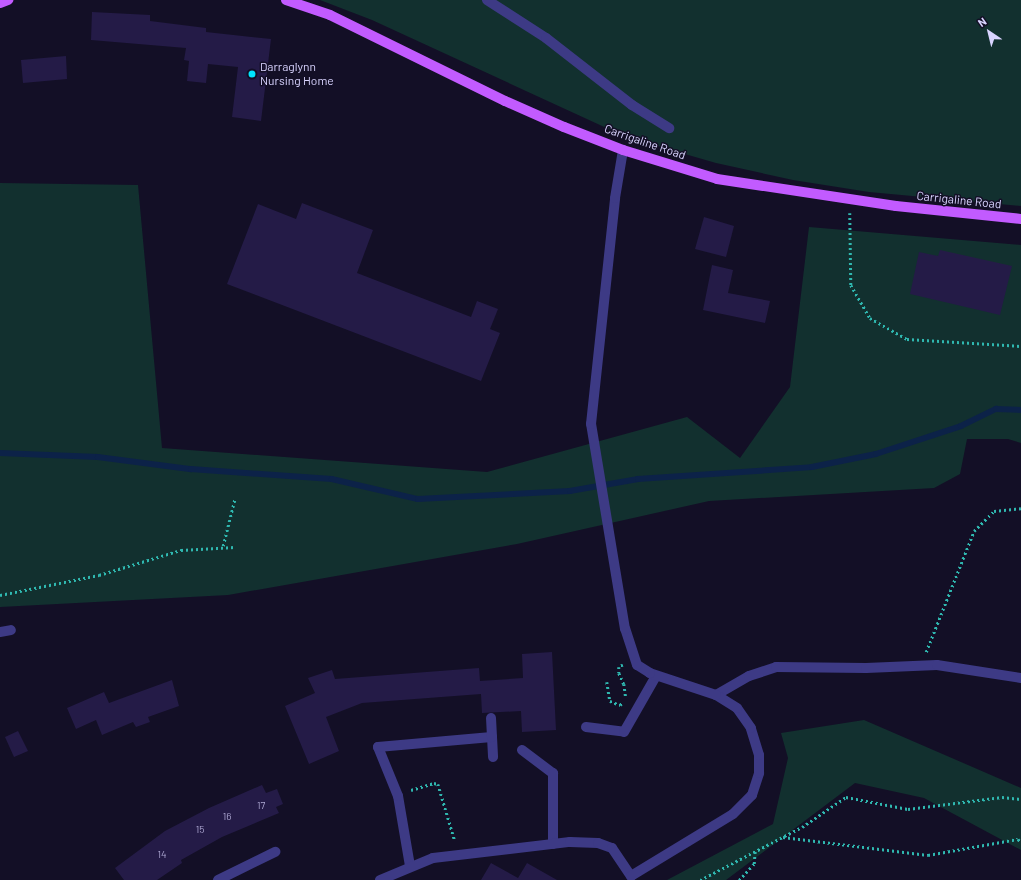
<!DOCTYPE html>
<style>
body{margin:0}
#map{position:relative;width:1021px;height:880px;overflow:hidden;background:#130f26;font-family:Barlow,sans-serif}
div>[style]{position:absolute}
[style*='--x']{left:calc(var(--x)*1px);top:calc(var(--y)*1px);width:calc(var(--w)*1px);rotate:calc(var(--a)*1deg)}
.green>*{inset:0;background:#12302f}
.stream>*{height:5.5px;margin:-2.75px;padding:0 2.75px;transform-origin:2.75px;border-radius:2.75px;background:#0c2248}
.building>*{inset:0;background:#241b47}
.path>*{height:2.5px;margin-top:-1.25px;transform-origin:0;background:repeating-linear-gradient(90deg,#2fb8b0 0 2px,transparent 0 5px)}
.minor>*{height:10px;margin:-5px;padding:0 5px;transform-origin:5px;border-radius:5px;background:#3d3a85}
.major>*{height:10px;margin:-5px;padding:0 5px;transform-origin:5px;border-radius:5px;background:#c25bff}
.dots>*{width:11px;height:11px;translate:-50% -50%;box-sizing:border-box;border:2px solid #130f26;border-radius:50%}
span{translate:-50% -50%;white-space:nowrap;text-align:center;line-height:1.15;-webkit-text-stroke:3px #130f26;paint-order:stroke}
.number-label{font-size:10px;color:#aca6d1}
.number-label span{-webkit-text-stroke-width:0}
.poi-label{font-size:12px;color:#d9d4ff}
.left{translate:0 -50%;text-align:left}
.street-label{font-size:12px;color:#d9d4ff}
.north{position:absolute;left:969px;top:12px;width:40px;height:40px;-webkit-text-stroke:3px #130f26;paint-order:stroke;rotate:325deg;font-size:11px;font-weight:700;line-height:16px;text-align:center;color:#d9d4ff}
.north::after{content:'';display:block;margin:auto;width:14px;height:18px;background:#d9d4ff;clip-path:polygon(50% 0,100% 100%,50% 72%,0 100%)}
</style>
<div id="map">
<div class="green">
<i style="clip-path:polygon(320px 0,1021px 0,1021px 206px,869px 192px,793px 180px,716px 163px,664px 148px,613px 131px,372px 20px)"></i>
<i style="clip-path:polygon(0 183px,138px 185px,162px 448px,487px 472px,687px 417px,740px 458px,790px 387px,809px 227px,1021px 245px,1021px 443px,1008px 439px,967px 439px,960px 474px,934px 488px,709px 501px,517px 544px,228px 595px,0 607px)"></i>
<i style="clip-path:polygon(864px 720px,1021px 788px,1021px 850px,924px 798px,855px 783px,726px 880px,667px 880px,773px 824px,788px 758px,781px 733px)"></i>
</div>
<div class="stream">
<i style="--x:0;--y:453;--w:98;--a:2.3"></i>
<i style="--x:98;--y:457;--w:94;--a:7.4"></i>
<i style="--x:191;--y:469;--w:141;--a:4.1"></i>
<i style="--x:332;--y:479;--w:88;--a:13.1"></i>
<i style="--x:418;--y:499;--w:152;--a:-3"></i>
<i style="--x:570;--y:491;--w:69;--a:-10"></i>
<i style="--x:638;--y:479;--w:174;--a:-3.9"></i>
<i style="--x:812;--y:467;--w:65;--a:-11.5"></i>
<i style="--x:876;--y:454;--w:89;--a:-18.2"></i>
<i style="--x:961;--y:426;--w:39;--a:-26"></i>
<i style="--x:996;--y:409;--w:25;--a:2"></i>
</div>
<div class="building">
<i style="clip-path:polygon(92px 12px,150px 15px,150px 21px,206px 28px,206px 32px,271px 39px,261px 121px,232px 117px,238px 67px,208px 64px,206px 83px,187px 81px,189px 61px,184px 60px,186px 48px,91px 40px)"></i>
<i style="clip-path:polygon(66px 56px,67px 79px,23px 83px,21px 60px)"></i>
<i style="clip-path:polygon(302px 203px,373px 230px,357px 273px,471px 317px,477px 301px,498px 309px,490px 329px,500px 333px,481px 381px,227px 284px,258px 204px,296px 219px)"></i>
<i style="clip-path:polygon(704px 217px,734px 226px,726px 257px,695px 249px)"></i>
<i style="clip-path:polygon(940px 250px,1012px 266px,1000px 315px,910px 294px,919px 252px,938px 256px)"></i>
<i style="clip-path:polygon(712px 265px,733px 270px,728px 293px,770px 301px,765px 323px,703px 310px)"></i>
<i style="clip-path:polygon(552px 652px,556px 730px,522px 732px,521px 711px,482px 713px,481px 694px,362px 703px,326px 717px,339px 751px,309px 764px,285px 706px,315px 693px,308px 678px,332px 670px,335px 679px,479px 668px,480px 681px,523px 678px,522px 654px)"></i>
<i style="clip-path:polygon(172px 680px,179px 706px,148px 717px,150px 722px,136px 727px,133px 722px,102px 735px,96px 720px,76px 729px,67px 708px,104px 692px,109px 703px)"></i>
<i style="clip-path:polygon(18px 731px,28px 751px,14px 757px,5px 737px)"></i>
<i style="clip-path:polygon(262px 785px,266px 793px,277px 789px,283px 804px,276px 807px,279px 813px,222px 837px,181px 860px,182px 863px,157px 880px,124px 880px,115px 868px,165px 831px,209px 808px)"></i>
<i style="clip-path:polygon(491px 863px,518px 878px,527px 863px,557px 880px,481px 880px)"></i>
</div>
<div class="path">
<i style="--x:850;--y:213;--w:72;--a:89.2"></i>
<i style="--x:851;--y:285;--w:38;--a:60"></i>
<i style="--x:870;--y:318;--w:43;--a:29.6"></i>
<i style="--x:907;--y:339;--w:114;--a:3.5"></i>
<i style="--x:223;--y:546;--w:49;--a:-76"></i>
<i style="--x:0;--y:595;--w:101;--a:-11.4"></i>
<i style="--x:99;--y:575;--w:86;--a:-17"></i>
<i style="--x:181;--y:550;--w:54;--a:-3.2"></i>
<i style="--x:926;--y:652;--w:130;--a:-68.4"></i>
<i style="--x:974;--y:531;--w:28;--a:-45"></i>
<i style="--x:994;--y:511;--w:27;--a:-6"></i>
<i style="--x:623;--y:665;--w:4;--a:153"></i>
<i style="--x:619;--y:667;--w:6;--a:90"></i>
<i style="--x:619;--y:673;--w:12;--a:66"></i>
<i style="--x:624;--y:684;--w:14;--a:82"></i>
<i style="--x:607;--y:682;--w:19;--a:81"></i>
<i style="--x:610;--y:701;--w:11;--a:22"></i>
<i style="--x:620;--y:705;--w:4;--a:-45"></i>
<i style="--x:411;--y:790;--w:24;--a:-17"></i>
<i style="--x:434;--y:783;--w:4;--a:14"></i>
<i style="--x:438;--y:784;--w:59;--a:73.4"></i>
<i style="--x:783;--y:837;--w:146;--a:7.1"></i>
<i style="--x:928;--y:855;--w:91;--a:-10.1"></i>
<i style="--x:1018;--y:839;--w:4;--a:45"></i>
<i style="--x:700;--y:880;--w:115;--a:-27.5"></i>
<i style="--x:802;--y:827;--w:53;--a:-34.3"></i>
<i style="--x:846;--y:797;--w:63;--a:11"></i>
<i style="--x:908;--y:809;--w:95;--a:-7.3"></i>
<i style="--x:1002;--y:797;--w:19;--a:6"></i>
<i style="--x:739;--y:880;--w:22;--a:-47"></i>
<i style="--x:754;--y:864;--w:13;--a:-86"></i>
</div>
<div class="minor">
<i style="--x:487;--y:0;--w:70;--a:32.8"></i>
<i style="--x:546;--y:38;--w:109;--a:37.9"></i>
<i style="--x:632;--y:105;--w:44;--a:31.9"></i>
<i style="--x:0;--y:632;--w:11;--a:-10"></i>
<i style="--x:716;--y:695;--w:38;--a:-30"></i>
<i style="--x:749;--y:676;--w:28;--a:-18"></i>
<i style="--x:776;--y:667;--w:90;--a:0.6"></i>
<i style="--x:866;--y:668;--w:71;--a:-2.4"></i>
<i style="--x:937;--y:665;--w:85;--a:8.8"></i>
<i style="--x:586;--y:727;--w:38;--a:7"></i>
<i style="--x:624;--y:732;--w:64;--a:-60.3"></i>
<i style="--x:492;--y:737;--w:20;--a:87"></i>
<i style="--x:522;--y:750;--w:39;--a:37"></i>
<i style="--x:553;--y:773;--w:71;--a:90"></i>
<i style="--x:410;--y:866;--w:71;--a:-99.7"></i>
<i style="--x:398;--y:796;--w:53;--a:-112.2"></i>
<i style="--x:378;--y:747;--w:114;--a:-5"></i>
<i style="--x:492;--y:737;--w:19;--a:-93"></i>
<i style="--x:218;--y:880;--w:64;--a:-26.2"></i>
<i style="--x:380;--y:880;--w:57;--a:-22.5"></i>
<i style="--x:433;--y:858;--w:138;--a:-6.7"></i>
<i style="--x:570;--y:842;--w:28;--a:2"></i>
<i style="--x:598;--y:843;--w:15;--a:20"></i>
<i style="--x:612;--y:848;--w:34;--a:56"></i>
<i style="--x:631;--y:876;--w:119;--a:-31.3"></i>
<i style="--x:733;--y:814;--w:27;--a:-45"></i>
<i style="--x:752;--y:795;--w:23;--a:-72"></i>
<i style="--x:759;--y:773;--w:18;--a:-90"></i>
<i style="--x:759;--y:755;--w:28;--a:-107"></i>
<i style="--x:751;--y:728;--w:24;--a:-125"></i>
<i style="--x:737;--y:708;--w:25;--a:-148"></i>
<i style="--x:716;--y:695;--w:70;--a:-161.6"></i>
<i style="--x:650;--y:673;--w:15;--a:-148"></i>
<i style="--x:637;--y:665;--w:38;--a:-108"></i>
<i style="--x:625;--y:629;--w:208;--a:-99.4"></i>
<i style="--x:591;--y:424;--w:227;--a:-83.9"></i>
<i style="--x:615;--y:198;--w:49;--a:-80.5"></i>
</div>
<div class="major">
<i style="--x:286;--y:0;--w:46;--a:18.8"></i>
<i style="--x:330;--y:15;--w:195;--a:26.2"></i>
<i style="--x:505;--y:101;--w:64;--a:23.8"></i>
<i style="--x:564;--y:127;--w:63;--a:21.3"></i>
<i style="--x:623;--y:150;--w:98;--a:17.1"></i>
<i style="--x:717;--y:179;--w:181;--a:8.6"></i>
<i style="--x:896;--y:206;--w:126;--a:5.9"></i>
<i style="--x:0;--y:3;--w:9;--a:-21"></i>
</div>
<div class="dots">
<i style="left:252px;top:74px;background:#00e5ff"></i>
</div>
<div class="number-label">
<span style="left:261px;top:806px">17</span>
<span style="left:227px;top:817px">16</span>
<span style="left:200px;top:830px">15</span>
<span style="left:162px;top:855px">14</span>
</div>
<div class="poi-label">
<span class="left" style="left:260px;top:74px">Darraglynn<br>Nursing Home</span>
</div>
<div class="street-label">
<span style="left:645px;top:142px;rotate:19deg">Carrigaline Road</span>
<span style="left:959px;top:200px;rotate:6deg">Carrigaline Road</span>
</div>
<div class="north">N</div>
</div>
